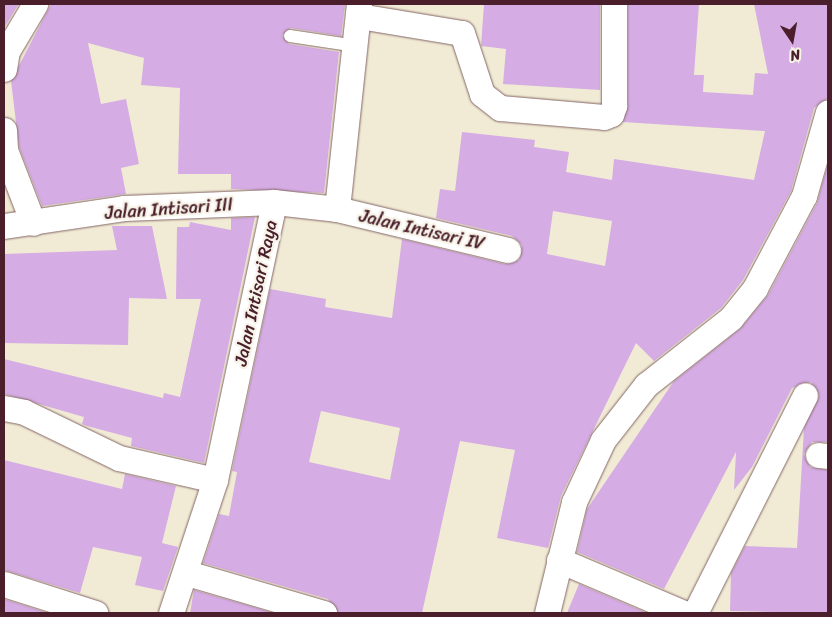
<!DOCTYPE html>
<style>
body{margin:0}
#map{position:relative;width:832px;height:617px;overflow:hidden;background:#f1ebd5;font-family:Sriracha,sans-serif}
div>[style]{position:absolute}
[style*='--x']{left:calc(var(--x)*1px);top:calc(var(--y)*1px);width:calc(var(--w)*1px);rotate:calc(var(--a)*1deg)}
.building>*{inset:0;background:#d5ace4}
.roads{filter:drop-shadow(0 0 1px #846666) drop-shadow(0 0 1px #846666)}
.service>*{height:12px;margin:-6px;padding:0 6px;transform-origin:6px;border-radius:6px;background:#fff}
.minor>*{height:25px;margin:-12.5px;padding:0 12.5px;transform-origin:12.5px;border-radius:12.5px;background:#fff}
span{translate:-50% -50%;white-space:nowrap;text-align:center;line-height:1.15;-webkit-text-stroke:4.5px #f7f3e8;paint-order:stroke}
.street-label{font-size:18px;color:#4a1f2b}
.frame{position:absolute;inset:0;border:5px solid #4a1f2b;pointer-events:none}
.north{position:absolute;left:767px;top:15px;width:50px;height:50px;-webkit-text-stroke:4px #f7f3e8;paint-order:stroke;rotate:168deg;font-size:14px;font-weight:700;line-height:20px;text-align:center;color:#4a1f2b}
.north::after{content:'';display:block;margin:auto;width:18px;height:22px;background:#4a1f2b;clip-path:polygon(50% 0,100% 100%,50% 72%,0 100%)}
</style>
<div id="map">
<div class="building">
<i style="clip-path:polygon(4px 4px,18px 5px,4px 28px)"></i>
<i style="clip-path:polygon(51px 4px,345px 4px,341px 36px,291px 28px,282px 35px,289px 44px,339px 52px,324px 193px,231px 189px,231px 174px,178px 174px,180px 88px,141px 85px,144px 58px,88px 43px,101px 104px,126px 99px,139px 164px,121px 168px,126px 194px,42px 206px,19px 147px,11px 81px)"></i>
<i style="clip-path:polygon(484px 4px,600px 4px,600px 90px,503px 84px,506px 49px,481px 46px)"></i>
<i style="clip-path:polygon(evenodd,628px 4px,699px 4px,694px 75px,704px 75px,703px 92px,753px 95px,755px 73px,768px 74px,754px 4px,828px 4px,828px 98px,814px 108px,791px 191px,743px 280px,721px 308px,654px 361px,636px 343px,561px 496px,548px 548px,497px 538px,515px 450px,460px 441px,422px 613px,338px 613px,328px 599px,203px 563px,219px 514px,229px 516px,237px 472px,232px 471px,270px 289px,326px 299px,325px 307px,392px 318px,402px 239px,505px 264px,519px 260px,522px 245px,512px 236px,436px 218px,440px 189px,455px 191px,462px 132px,535px 140px,534px 147px,569px 152px,566px 172px,612px 180px,614px 159px,754px 180px,765px 131px,623px 122px,628px 106px,628px 4px,553px 211px,612px 221px,605px 266px,547px 254px,553px 211px,628px 4px,321px 411px,400px 428px,390px 480px,309px 462px,321px 411px)"></i>
<i style="clip-path:polygon(828px 163px,828px 442px,812px 442px,804px 454px,810px 467px,828px 470px,828px 613px,730px 611px,731px 573px,745px 546px,797px 548px,804px 428px,819px 395px,811px 382px,792px 388px,752px 467px,734px 490px,736px 452px,664px 589px,577px 552px,587px 509px,674px 381px,740px 329px,768px 295px,817px 203px)"></i>
<i style="clip-path:polygon(255px 217px,204px 463px,131px 446px,132px 438px,87px 426px,82px 424px,84px 417px,4px 394px,4px 359px,163px 398px,164px 393px,180px 397px,201px 299px,176px 299px,177px 227px,189px 227px,190px 222px,231px 230px,231px 218px)"></i>
<i style="clip-path:polygon(112px 226px,152px 226px,167px 299px,129px 298px,128px 345px,4px 343px,4px 254px,117px 250px)"></i>
<i style="clip-path:polygon(4px 460px,122px 489px,125px 474px,176px 486px,162px 543px,178px 547px,163px 591px,135px 585px,142px 557px,93px 547px,80px 593px,4px 570px)"></i>
<i style="clip-path:polygon(579px 584px,633px 607px,647px 613px,567px 613px)"></i>
<i style="clip-path:polygon(194px 590px,274px 613px,190px 613px)"></i>
<i style="clip-path:polygon(4px 599px,48px 613px,4px 613px)"></i>
</div>
<div class="roads">
<div class="service">
<i style="--x:290;--y:36;--w:67;--a:8.6"></i>
</div>
<div class="minor">
<i style="--x:359;--y:16;--w:104;--a:9.4"></i>
<i style="--x:462;--y:33;--w:64;--a:71.8"></i>
<i style="--x:482;--y:94;--w:23;--a:38"></i>
<i style="--x:500;--y:108;--w:104;--a:4.9"></i>
<i style="--x:604;--y:117;--w:8;--a:-23"></i>
<i style="--x:611;--y:114;--w:9;--a:-69"></i>
<i style="--x:614;--y:106;--w:102;--a:-90"></i>
<i style="--x:4;--y:69;--w:18;--a:-81"></i>
<i style="--x:7;--y:51;--w:55;--a:-59.2"></i>
<i style="--x:4;--y:130;--w:20;--a:87"></i>
<i style="--x:5;--y:150;--w:78;--a:69"></i>
<i style="--x:337;--y:209;--w:176;--a:13.5"></i>
<i style="--x:4;--y:226;--w:121;--a:-8.5"></i>
<i style="--x:124;--y:208;--w:150;--a:-2.3"></i>
<i style="--x:4;--y:408;--w:20;--a:11"></i>
<i style="--x:24;--y:412;--w:106;--a:25.8"></i>
<i style="--x:119;--y:458;--w:98;--a:12.9"></i>
<i style="--x:818;--y:455;--w:10;--a:6"></i>
<i style="--x:559;--y:560;--w:136;--a:23"></i>
<i style="--x:187;--y:573;--w:143;--a:16.3"></i>
<i style="--x:4;--y:584;--w:96;--a:17.7"></i>
<i style="--x:171;--y:613;--w:140;--a:-71.7"></i>
<i style="--x:215;--y:480;--w:284;--a:-78"></i>
<i style="--x:274;--y:202;--w:63;--a:6.3"></i>
<i style="--x:337;--y:209;--w:206;--a:-83.9"></i>
<i style="--x:547;--y:613;--w:114;--a:-76.3"></i>
<i style="--x:574;--y:502;--w:68;--a:-64.9"></i>
<i style="--x:603;--y:440;--w:70;--a:-52"></i>
<i style="--x:646;--y:385;--w:108;--a:-38.2"></i>
<i style="--x:731;--y:318;--w:38;--a:-51"></i>
<i style="--x:755;--y:288;--w:104;--a:-62"></i>
<i style="--x:804;--y:196;--w:87;--a:-74.1"></i>
<i style="--x:695;--y:613;--w:244;--a:-63.2"></i>
</div>
</div>
<div class="street-label">
<span style="left:169px;top:209px;rotate:-4deg">Jalan Intisari III</span>
<span style="left:422px;top:230px;rotate:13deg">Jalan Intisari IV</span>
<span style="left:256px;top:293px;rotate:-78deg">Jalan Intisari Raya</span>
</div>
<div class="frame"></div>
<div class="north">N</div>
</div>
